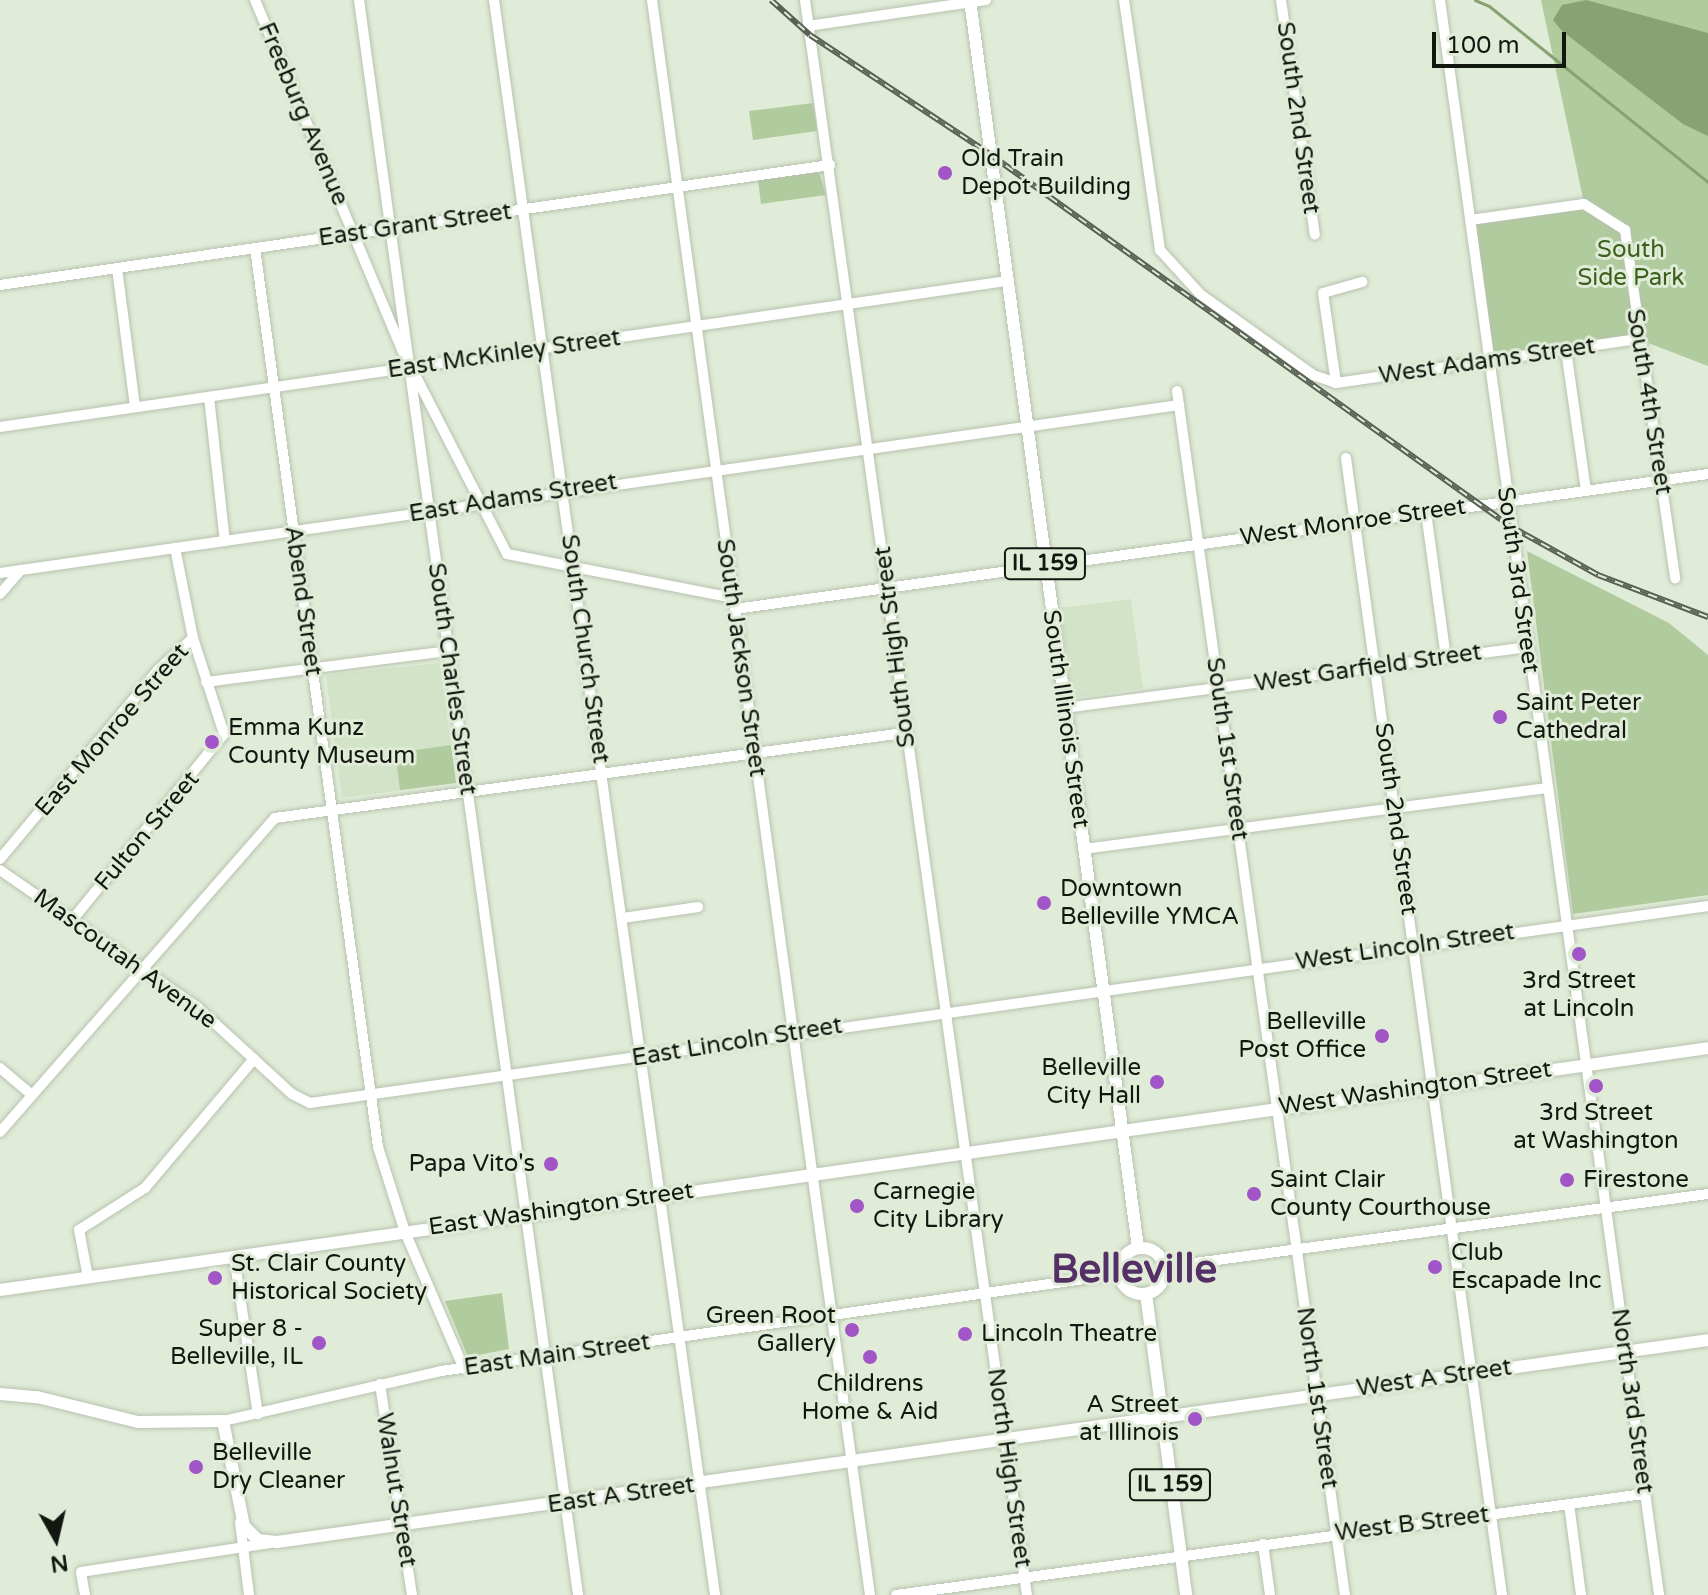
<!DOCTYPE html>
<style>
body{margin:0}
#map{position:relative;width:1708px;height:1595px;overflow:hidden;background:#e0ecd8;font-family:"Varela Round",sans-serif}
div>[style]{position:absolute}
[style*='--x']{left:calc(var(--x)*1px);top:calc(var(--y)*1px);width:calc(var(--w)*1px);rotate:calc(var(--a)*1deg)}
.built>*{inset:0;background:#d2e3c8}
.green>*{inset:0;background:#b0cb9d}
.water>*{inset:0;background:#87a374}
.stream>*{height:3px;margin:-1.5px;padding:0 1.5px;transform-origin:1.5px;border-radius:1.5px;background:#87a374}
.roads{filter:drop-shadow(0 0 2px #b7c2af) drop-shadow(0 0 2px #b7c2af)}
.minor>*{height:10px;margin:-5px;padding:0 5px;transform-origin:5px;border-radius:5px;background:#fff}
.major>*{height:12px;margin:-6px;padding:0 6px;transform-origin:6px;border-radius:6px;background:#fff}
.major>.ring{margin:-6px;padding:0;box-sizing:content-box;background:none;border:12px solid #fff;border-radius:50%}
.rail>*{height:6px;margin-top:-3px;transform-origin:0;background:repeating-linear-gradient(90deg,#e0ecd8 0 9px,#596054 0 18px);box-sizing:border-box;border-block:2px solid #596054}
.dots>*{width:22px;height:22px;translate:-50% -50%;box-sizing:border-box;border:4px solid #e0ecd8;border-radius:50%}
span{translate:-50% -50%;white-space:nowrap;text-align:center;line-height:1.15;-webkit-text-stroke:6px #e0ecd8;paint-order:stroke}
.shield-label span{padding:2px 6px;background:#e0ecd8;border:2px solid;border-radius:6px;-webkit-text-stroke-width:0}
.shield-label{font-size:22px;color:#121710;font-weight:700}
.street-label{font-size:24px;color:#121710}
.poi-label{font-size:24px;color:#121710}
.left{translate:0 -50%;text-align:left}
.right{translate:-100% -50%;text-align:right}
.park-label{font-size:24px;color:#3c601d}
.town-label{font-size:40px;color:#543067;font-weight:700}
.north{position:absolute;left:16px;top:1499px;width:80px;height:80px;-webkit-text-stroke:6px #e0ecd8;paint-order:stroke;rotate:172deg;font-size:22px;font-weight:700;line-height:32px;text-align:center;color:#121710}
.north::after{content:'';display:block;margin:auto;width:28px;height:36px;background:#121710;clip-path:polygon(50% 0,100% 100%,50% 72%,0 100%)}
.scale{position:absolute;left:1432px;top:32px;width:134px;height:36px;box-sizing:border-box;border:4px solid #121710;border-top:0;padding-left:10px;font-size:24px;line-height:28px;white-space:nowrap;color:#121710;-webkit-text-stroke:6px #e0ecd8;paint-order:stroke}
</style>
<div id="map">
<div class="built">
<i style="clip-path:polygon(1131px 599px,1143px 688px,1073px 698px,1060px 608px)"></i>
<i style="clip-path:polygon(440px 663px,456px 783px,342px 798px,326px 675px)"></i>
</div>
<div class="green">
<i style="clip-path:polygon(1541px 0,1708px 0,1708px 366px,1638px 339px,1491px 359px,1470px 220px,1584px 203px)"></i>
<i style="clip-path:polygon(813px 103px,817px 131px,753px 140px,749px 111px)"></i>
<i style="clip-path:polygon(819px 172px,826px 195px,761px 204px,758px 180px)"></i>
<i style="clip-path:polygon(1527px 551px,1669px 623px,1708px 655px,1708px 895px,1573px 914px)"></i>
<i style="clip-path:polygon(451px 745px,456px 783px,400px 790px,396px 758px,409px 756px,409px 751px)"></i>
<i style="clip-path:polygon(502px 1293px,509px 1349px,468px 1357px,445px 1301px)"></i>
</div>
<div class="water">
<i style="clip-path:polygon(1586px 0,1708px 33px,1708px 136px,1683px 124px,1562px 31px,1553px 20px,1562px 5px)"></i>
</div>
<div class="stream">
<i style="--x:1475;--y:0;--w:15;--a:23"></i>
<i style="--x:1489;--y:6;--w:281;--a:38.8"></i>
</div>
<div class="roads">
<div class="minor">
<i style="--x:255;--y:0;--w:382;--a:67.2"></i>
<i style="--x:359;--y:0;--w:1610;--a:82.18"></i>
<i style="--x:494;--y:0;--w:1610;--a:82.11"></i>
<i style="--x:652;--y:0;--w:1610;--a:82.22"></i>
<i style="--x:805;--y:0;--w:1610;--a:82.08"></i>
<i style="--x:1124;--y:0;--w:253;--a:81.8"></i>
<i style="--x:1160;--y:250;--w:59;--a:47.7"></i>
<i style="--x:1200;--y:294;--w:139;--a:35.6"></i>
<i style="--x:1313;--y:375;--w:24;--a:19"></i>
<i style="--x:1336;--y:383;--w:305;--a:-8.3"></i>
<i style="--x:1281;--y:0;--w:237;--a:81.8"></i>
<i style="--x:1440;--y:0;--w:1610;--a:82.18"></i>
<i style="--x:808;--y:26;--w:180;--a:-8.3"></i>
<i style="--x:1470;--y:220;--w:115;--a:-8"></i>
<i style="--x:1584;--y:204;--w:49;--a:32.4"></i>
<i style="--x:1625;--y:230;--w:352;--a:81.8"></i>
<i style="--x:255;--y:248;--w:907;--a:82.21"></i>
<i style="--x:378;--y:1147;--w:89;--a:72.4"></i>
<i style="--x:405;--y:1232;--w:149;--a:66.7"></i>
<i style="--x:117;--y:268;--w:140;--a:82.6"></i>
<i style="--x:0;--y:285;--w:839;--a:-8.23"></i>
<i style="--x:1566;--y:350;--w:141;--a:81.9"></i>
<i style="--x:412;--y:369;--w:208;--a:62.8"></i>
<i style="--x:507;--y:554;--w:230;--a:11"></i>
<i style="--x:1336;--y:383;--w:91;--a:-98.2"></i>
<i style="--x:1323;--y:293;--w:41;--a:-15.8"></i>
<i style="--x:1177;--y:391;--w:1216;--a:82.06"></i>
<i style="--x:209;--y:397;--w:145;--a:83.7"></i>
<i style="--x:0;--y:427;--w:1018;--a:-8.25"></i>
<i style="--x:1346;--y:458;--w:1148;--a:82.19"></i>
<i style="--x:1426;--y:512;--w:147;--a:82.2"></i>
<i style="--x:0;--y:573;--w:1191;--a:-8.11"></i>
<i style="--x:0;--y:594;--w:32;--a:-49"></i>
<i style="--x:735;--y:609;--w:982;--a:-7.9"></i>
<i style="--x:206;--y:682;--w:244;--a:-7.3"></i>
<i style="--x:1065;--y:708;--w:466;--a:-7.5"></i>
<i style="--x:1084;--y:849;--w:466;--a:-7.5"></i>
<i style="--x:0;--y:859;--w:246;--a:-50.1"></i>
<i style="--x:158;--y:670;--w:47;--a:-42.4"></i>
<i style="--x:0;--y:870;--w:239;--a:34.8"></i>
<i style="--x:196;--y:1006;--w:130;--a:42.5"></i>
<i style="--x:292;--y:1094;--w:20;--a:27"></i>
<i style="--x:310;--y:1103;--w:1412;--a:-8.02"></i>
<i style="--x:623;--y:918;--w:76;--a:-8.3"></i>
<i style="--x:73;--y:919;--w:239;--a:-50.8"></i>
<i style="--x:224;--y:734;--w:101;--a:-107.9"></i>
<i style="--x:193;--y:638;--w:92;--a:-101.3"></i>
<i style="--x:0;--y:1068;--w:42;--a:40.2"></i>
<i style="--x:0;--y:1132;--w:417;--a:-48.8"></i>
<i style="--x:275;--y:818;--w:635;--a:-7.7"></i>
<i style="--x:234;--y:1256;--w:160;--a:81.4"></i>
<i style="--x:1165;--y:1267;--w:548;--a:-7.66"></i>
<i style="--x:88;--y:1277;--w:48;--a:-100.8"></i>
<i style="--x:79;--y:1230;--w:78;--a:-32.5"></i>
<i style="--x:145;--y:1188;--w:169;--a:-49.8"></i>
<i style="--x:380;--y:1384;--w:213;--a:81.4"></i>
<i style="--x:223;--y:1421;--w:224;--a:-12.9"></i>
<i style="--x:441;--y:1371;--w:685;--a:-8.14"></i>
<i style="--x:1569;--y:1504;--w:92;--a:82.5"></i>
<i style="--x:240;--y:1522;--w:74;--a:83"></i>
<i style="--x:1263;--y:1544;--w:51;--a:82.2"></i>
<i style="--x:85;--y:1595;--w:23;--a:-100"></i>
<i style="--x:81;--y:1572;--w:191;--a:-8.7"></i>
<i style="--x:896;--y:1595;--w:755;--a:-7.69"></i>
</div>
<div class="major">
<i style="--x:970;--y:0;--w:1259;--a:82.33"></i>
<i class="ring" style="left:1119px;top:1248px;width:34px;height:34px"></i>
<i style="--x:0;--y:1290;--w:1725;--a:-8.06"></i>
<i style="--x:1146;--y:1294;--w:304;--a:82.4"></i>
<i style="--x:0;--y:1394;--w:37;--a:5"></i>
<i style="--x:37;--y:1397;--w:104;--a:13.9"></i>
<i style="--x:138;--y:1422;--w:85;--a:-0.7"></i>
<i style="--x:223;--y:1421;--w:107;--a:78.7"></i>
<i style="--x:244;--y:1526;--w:20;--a:45"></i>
<i style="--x:258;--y:1540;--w:19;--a:6"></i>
<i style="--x:277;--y:1542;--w:1445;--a:-8.03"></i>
</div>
</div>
<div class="rail">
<i style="--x:771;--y:0;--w:52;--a:41.9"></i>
<i style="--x:810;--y:35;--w:217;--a:33.5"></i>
<i style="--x:991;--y:155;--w:638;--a:35.56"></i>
<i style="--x:1510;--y:526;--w:101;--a:29.1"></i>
<i style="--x:1598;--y:575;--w:118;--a:20.9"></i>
</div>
<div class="dots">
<i style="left:945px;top:173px;background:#a155c7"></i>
<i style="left:1500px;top:717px;background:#a155c7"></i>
<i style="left:212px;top:742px;background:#a155c7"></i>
<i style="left:1044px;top:903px;background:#a155c7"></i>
<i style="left:1579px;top:954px;background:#a155c7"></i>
<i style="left:1382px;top:1036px;background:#a155c7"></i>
<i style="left:1157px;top:1082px;background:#a155c7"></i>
<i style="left:1596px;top:1086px;background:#a155c7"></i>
<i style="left:551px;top:1164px;background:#a155c7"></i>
<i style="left:1567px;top:1180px;background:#a155c7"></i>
<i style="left:1254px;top:1194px;background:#a155c7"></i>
<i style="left:857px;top:1206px;background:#a155c7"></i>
<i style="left:1435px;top:1267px;background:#a155c7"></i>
<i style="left:215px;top:1278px;background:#a155c7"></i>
<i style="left:852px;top:1330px;background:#a155c7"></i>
<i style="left:965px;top:1334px;background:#a155c7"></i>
<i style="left:319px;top:1343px;background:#a155c7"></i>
<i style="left:870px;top:1357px;background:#a155c7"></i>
<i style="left:1195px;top:1419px;background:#a155c7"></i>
<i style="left:196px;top:1467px;background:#a155c7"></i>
</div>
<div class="shield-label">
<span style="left:1045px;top:564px">IL 159</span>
<span style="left:1170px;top:1485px">IL 159</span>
</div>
<div class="street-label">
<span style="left:303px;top:114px;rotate:67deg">Freeburg Avenue</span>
<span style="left:1298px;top:118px;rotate:82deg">South 2nd Street</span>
<span style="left:415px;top:225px;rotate:-8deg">East Grant Street</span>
<span style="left:504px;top:354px;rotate:-8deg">East McKinley Street</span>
<span style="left:1487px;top:361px;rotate:-8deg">West Adams Street</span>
<span style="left:1649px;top:402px;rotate:81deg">South 4th Street</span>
<span style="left:513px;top:498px;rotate:-9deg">East Adams Street</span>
<span style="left:1353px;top:522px;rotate:-8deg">West Monroe Street</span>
<span style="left:1518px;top:580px;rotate:82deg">South 3rd Street</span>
<span style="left:303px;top:601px;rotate:82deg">Abend Street</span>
<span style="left:895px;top:647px;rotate:-97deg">South High Street</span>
<span style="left:585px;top:649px;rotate:82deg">South Church Street</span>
<span style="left:741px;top:658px;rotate:82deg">South Jackson Street</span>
<span style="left:1368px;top:668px;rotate:-8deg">West Garfield Street</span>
<span style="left:452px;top:679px;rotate:82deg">South Charles Street</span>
<span style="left:1066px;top:719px;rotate:82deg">South Illinois Street</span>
<span style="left:112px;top:730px;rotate:-49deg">East Monroe Street</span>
<span style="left:1227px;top:749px;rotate:82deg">South 1st Street</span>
<span style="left:1396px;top:819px;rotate:82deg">South 2nd Street</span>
<span style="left:147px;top:831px;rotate:-50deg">Fulton Street</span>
<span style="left:1405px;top:947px;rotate:-8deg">West Lincoln Street</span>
<span style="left:125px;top:959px;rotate:36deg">Mascoutah Avenue</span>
<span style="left:737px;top:1042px;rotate:-9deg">East Lincoln Street</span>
<span style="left:1415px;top:1088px;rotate:-8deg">West Washington Street</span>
<span style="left:561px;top:1209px;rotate:-8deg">East Washington Street</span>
<span style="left:557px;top:1355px;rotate:-8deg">East Main Street</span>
<span style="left:1434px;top:1378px;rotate:-8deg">West A Street</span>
<span style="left:1317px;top:1398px;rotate:82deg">North 1st Street</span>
<span style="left:1632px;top:1401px;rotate:82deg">North 3rd Street</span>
<span style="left:1009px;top:1468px;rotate:82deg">North High Street</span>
<span style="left:396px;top:1490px;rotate:81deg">Walnut Street</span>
<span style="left:621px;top:1495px;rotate:-8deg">East A Street</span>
<span style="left:1412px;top:1524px;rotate:-7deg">West B Street</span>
</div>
<div class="poi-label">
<span class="left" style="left:961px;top:173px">Old Train<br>Depot Building</span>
<span class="left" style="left:1516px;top:717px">Saint Peter<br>Cathedral</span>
<span class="left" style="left:228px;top:742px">Emma Kunz<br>County Museum</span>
<span class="left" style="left:1060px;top:903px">Downtown<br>Belleville YMCA</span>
<span style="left:1579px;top:995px">3rd Street<br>at Lincoln</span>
<span class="right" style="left:1366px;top:1036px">Belleville<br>Post Office</span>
<span class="right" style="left:1141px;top:1082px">Belleville<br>City Hall</span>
<span style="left:1596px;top:1127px">3rd Street<br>at Washington</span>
<span class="right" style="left:535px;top:1164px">Papa Vito's</span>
<span class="left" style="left:1270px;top:1194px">Saint Clair<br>County Courthouse</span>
<span class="left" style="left:1583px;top:1180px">Firestone</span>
<span class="left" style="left:873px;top:1206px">Carnegie<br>City Library</span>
<span class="left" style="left:1451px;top:1267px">Club<br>Escapade Inc</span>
<span class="left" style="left:231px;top:1278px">St. Clair County<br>Historical Society</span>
<span class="right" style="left:836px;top:1330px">Green Root<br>Gallery</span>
<span class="right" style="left:303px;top:1343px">Super 8 -<br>Belleville, IL</span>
<span class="left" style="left:981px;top:1334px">Lincoln Theatre</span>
<span style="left:870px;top:1398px">Childrens<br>Home &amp; Aid</span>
<span class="right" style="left:1179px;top:1419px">A Street<br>at Illinois</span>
<span class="left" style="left:212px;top:1467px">Belleville<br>Dry Cleaner</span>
</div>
<div class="park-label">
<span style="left:1631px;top:264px">South<br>Side Park</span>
</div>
<div class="town-label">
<span style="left:1134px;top:1269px">Belleville</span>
</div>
<div class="north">N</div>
<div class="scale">100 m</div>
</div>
